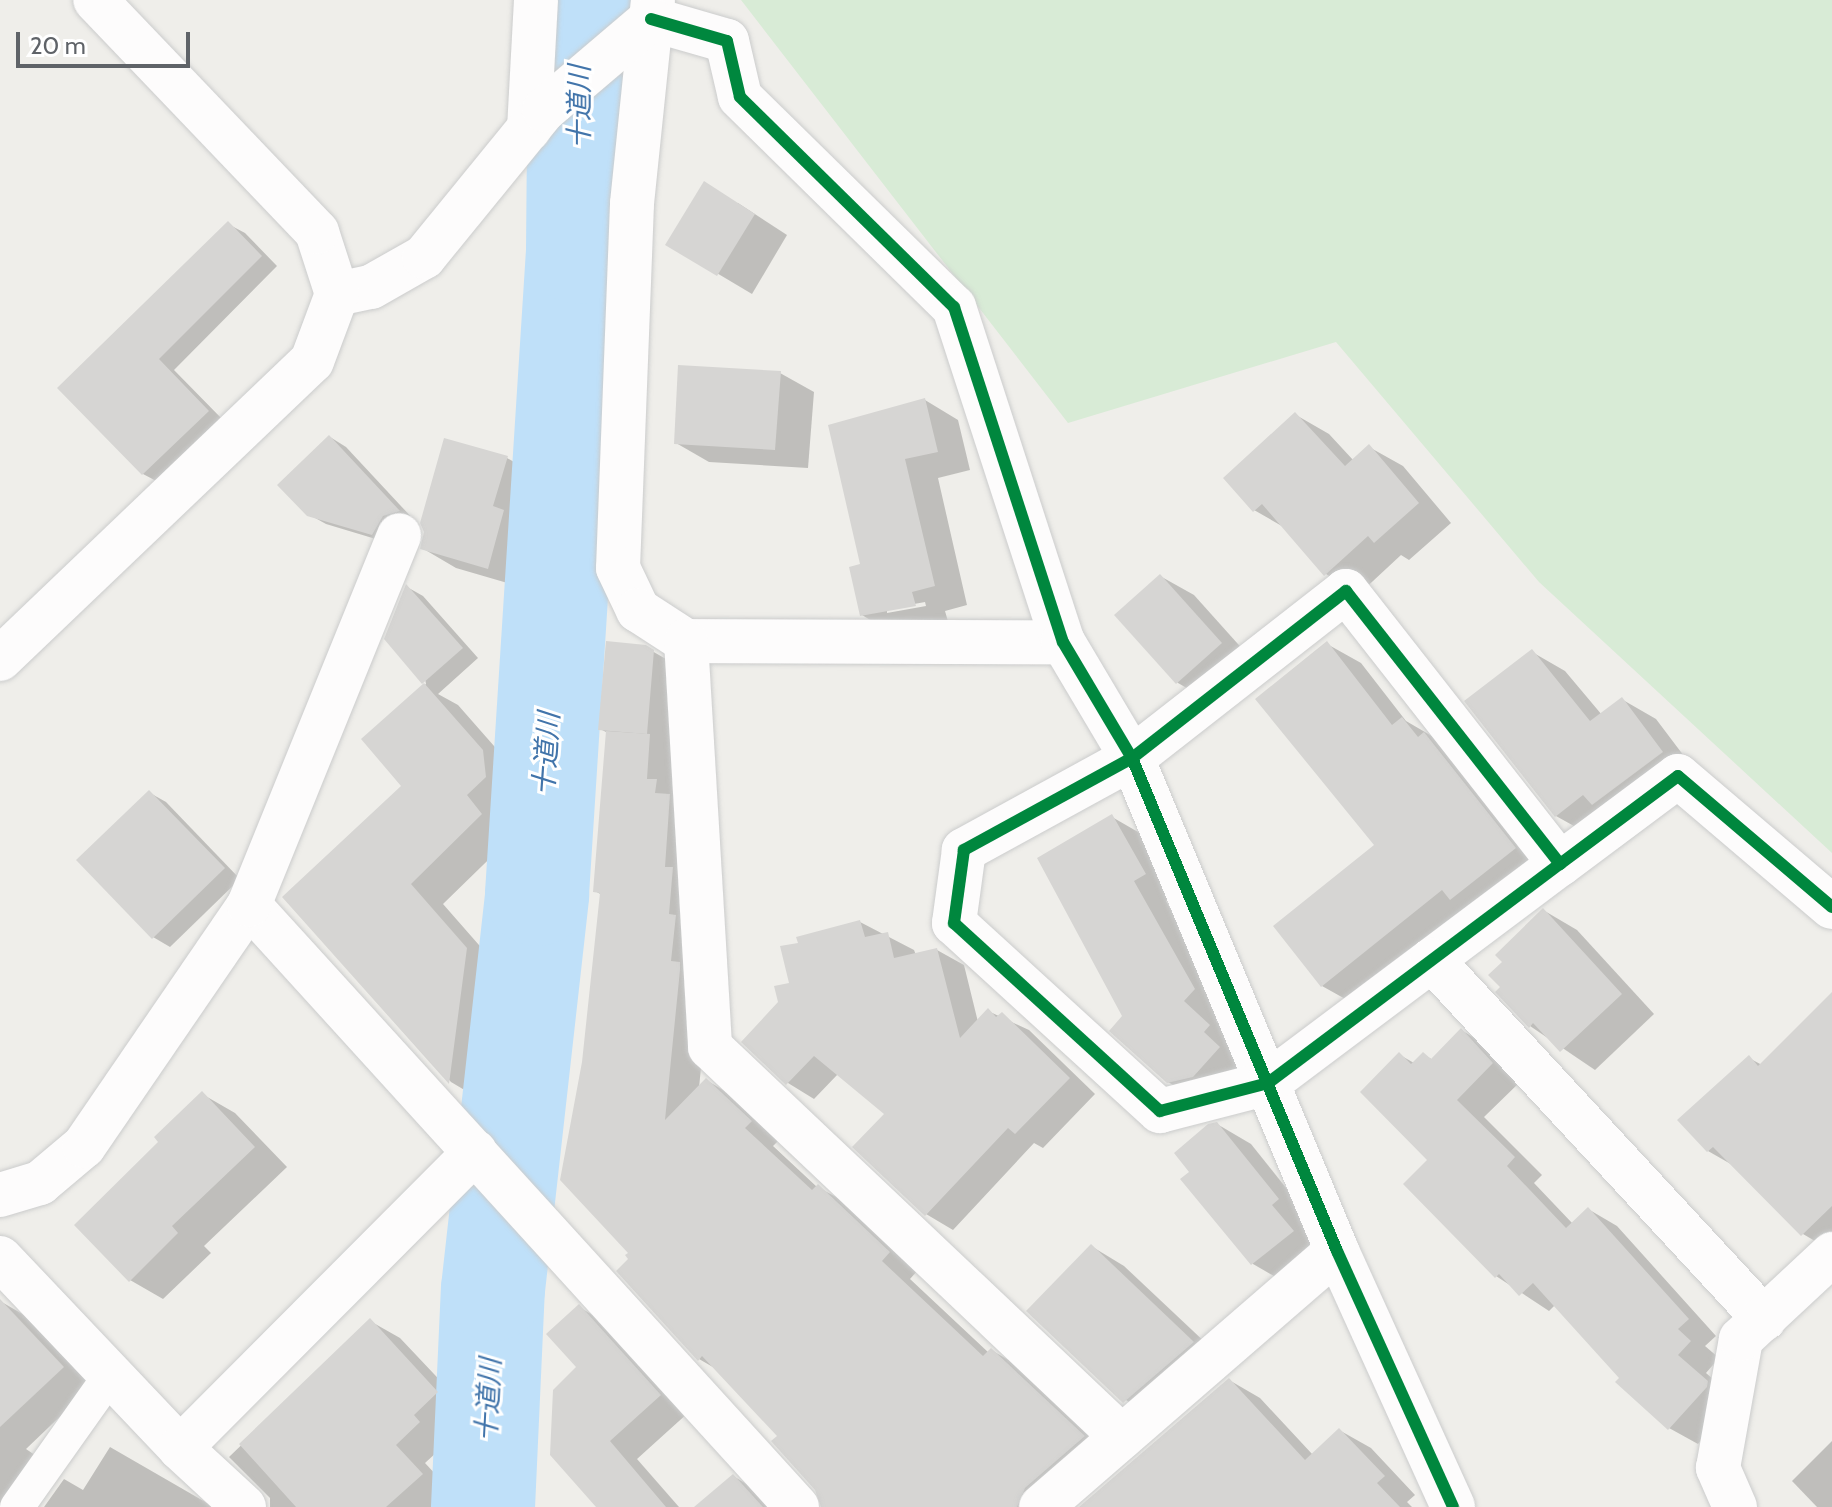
<!DOCTYPE html>
<meta charset="utf-8">
<style>
body{margin:0}
#map{position:relative;width:1832px;height:1507px;overflow:hidden;background:#efeeea;font-family:Cabin,"Noto Sans JP",sans-serif}
div>[style]{position:absolute}
[style*='--x']{left:calc(var(--x)*1px);top:calc(var(--y)*1px);width:calc(var(--w)*1px);rotate:calc(var(--a)*1deg)}
.green>*{inset:0;background:#d8ebd6}
.shadow>*{inset:0;background:#0003}
.river>*{height:104px;margin:-52px;padding:0 52px;transform-origin:52px;border-radius:52px;background:#bfe0f9}
.building>*{inset:0;background:#d6d5d3}
.roads{filter:drop-shadow(0 0 2px #cbcccc) drop-shadow(0 0 2px #cbcccc)}
.lane>*{height:34px;margin:-17px;padding:0 17px;transform-origin:17px;border-radius:17px;background:#fdfcfc}
.street>*{height:44px;margin:-22px;padding:0 22px;transform-origin:22px;border-radius:22px;background:#fdfcfc}
.secondary>*{height:44px;margin:-22px;padding:0 22px;transform-origin:22px;border-radius:22px;background:#fdfcfc}
.cycleway>*{height:12px;margin:-6px;padding:0 6px;transform-origin:6px;border-radius:6px;background:#00873e}
span{translate:-50% -50%;white-space:nowrap;text-align:center;line-height:1.15;-webkit-text-stroke:6px #fff;paint-order:stroke}
.water-label{font-size:28px;color:#4174aa;font-style:italic}
.scale{position:absolute;left:16px;top:32px;width:174px;height:36px;box-sizing:border-box;border:4px solid #5f6368;border-top:0;padding-left:10px;font-size:24px;line-height:28px;white-space:nowrap;color:#5f6368;-webkit-text-stroke:6px #fff;paint-order:stroke}
</style>
<div id="map">
<div class="green">
<i style="clip-path:polygon(741px 0,1832px 0,1832px 853px,1539px 582px,1336px 342px,1068px 423px)"></i>
</div>
<div class="shadow">
<i style="clip-path:polygon(738px 203px,787px 235px,752px 294px,668px 244px)"></i>
<i style="clip-path:polygon(228px 224px,245px 233px,277px 266px,174px 370px,224px 421px,160px 483px,143px 474px,59px 388px)"></i>
<i style="clip-path:polygon(780px 373px,814px 392px,808px 468px,709px 462px,676px 443px)"></i>
<i style="clip-path:polygon(evenodd,925px 400px,958px 420px,970px 470px,938px 478px,967px 605px,945px 611px,949px 625px,895px 635px,862px 615px,863px 566px,925px 400px,925px 602px,926px 606px,887px 613px,887px 609px,925px 602px)"></i>
<i style="clip-path:polygon(1296px 415px,1329px 434px,1354px 461px,1369px 447px,1403px 466px,1451px 523px,1409px 560px,1401px 555px,1359px 594px,1326px 574px,1287px 529px,1254px 510px)"></i>
<i style="clip-path:polygon(330px 437px,346px 447px,414px 520px,389px 543px,326px 524px,308px 514px)"></i>
<i style="clip-path:polygon(507px 458px,540px 477px,526px 525px,537px 531px,521px 587px,456px 568px,422px 548px)"></i>
<i style="clip-path:polygon(1160px 576px,1194px 595px,1255px 663px,1211px 702px,1178px 683px,1116px 615px)"></i>
<i style="clip-path:polygon(407px 587px,423px 596px,478px 658px,438px 694px,458px 705px,516px 771px,519px 797px,499px 815px,515px 834px,443px 904px,500px 969px,483px 1101px,451px 1082px,285px 897px,404px 786px,364px 739px,426px 684px)"></i>
<i style="clip-path:polygon(1327px 644px,1361px 663px,1406px 721px,1437px 739px,1549px 868px,1356px 1005px,1322px 986px,1377px 845px)"></i>
<i style="clip-path:polygon(645px 647px,687px 671px,709px 987px,699px 1088px,706px 1080px,735px 1097px,780px 1139px,773px 1146px,817px 1187px,848px 1203px,918px 1270px,910px 1279px,989px 1353px,991px 1350px,1021px 1367px,1098px 1440px,1025px 1507px,823px 1507px,824px 1502px,780px 1437px,718px 1370px,699px 1359px,631px 1259px,584px 1063px,602px 895px,595px 891px,608px 733px,600px 729px)"></i>
<i style="clip-path:polygon(1532px 652px,1565px 671px,1602px 715px,1623px 700px,1656px 719px,1696px 772px,1590px 835px,1556px 816px)"></i>
<i style="clip-path:polygon(150px 793px,166px 802px,240px 879px,170px 947px,153px 937px)"></i>
<i style="clip-path:polygon(1112px 817px,1145px 836px,1178px 894px,1166px 901px,1228px 1009px,1216px 1021px,1243px 1045px,1252px 1067px,1202px 1102px,1168px 1082px,1125px 1016px)"></i>
<i style="clip-path:polygon(1543px 910px,1577px 930px,1654px 1014px,1595px 1070px,1530px 1026px,1502px 987px,1504px 963px)"></i>
<i style="clip-path:polygon(860px 922px,914px 950px,916px 955px,937px 950px,964px 965px,978px 1022px,988px 1011px,1029px 1030px,1095px 1094px,1043px 1148px,1034px 1143px,953px 1230px,926px 1214px,886px 1114px,838px 1074px,814px 1099px,788px 1083px,743px 1041px,781px 1003px,791px 984px,800px 944px)"></i>
<i style="clip-path:polygon(1832px 1015px,1832px 1251px,1803px 1234px,1736px 1167px,1708px 1151px,1749px 1058px,1762px 1065px)"></i>
<i style="clip-path:polygon(1461px 1030px,1490px 1047px,1521px 1081px,1484px 1117px,1542px 1175px,1534px 1183px,1573px 1224px,1588px 1209px,1617px 1226px,1716px 1336px,1705px 1346px,1719px 1358px,1706px 1373px,1736px 1399px,1698px 1444px,1669px 1428px,1555px 1305px,1549px 1311px,1496px 1276px,1430px 1160px,1400px 1055px,1414px 1063px,1423px 1054px,1433px 1060px)"></i>
<i style="clip-path:polygon(202px 1094px,235px 1113px,287px 1167px,204px 1246px,211px 1253px,163px 1299px,130px 1280px,161px 1142px)"></i>
<i style="clip-path:polygon(1217px 1124px,1251px 1144px,1311px 1219px,1326px 1251px,1286px 1283px,1253px 1264px,1192px 1172px)"></i>
<i style="clip-path:polygon(1091px 1246px,1124px 1266px,1226px 1362px,1159px 1420px,1126px 1400px)"></i>
<i style="clip-path:polygon(0 1301px,31px 1319px,93px 1385px,26px 1449px,60px 1472px,37px 1507px,0 1507px)"></i>
<i style="clip-path:polygon(579px 1307px,608px 1324px,689px 1412px,637px 1459px,679px 1507px,598px 1507px,578px 1368px)"></i>
<i style="clip-path:polygon(370px 1321px,400px 1338px,468px 1410px,443px 1434px,449px 1441px,425px 1463px,452px 1492px,436px 1507px,270px 1507px,270px 1498px,229px 1457px)"></i>
<i style="clip-path:polygon(1229px 1380px,1260px 1398px,1313px 1455px,1339px 1430px,1371px 1448px,1415px 1495px,1407px 1502px,1412px 1507px,1082px 1507px)"></i>
<i style="clip-path:polygon(1832px 1441px,1832px 1507px,1817px 1507px,1792px 1481px)"></i>
<i style="clip-path:polygon(110px 1447px,214px 1507px,44px 1507px,64px 1479px,83px 1490px)"></i>
<i style="clip-path:polygon(733px 1476px,762px 1493px,776px 1507px,697px 1507px)"></i>
</div>
<div class="river">
<i style="--x:483;--y:1507;--w:218;--a:-87.4"></i>
<i style="--x:493;--y:1289;--w:397;--a:-83.6"></i>
<i style="--x:537;--y:894;--w:643;--a:-86.35"></i>
<i style="--x:578;--y:252;--w:252;--a:-89.5"></i>
</div>
<div class="building">
<i style="clip-path:polygon(704px 181px,755px 214px,717px 276px,665px 245px)"></i>
<i style="clip-path:polygon(228px 221px,262px 256px,159px 359px,209px 411px,142px 475px,57px 388px)"></i>
<i style="clip-path:polygon(678px 365px,781px 371px,775px 450px,674px 444px)"></i>
<i style="clip-path:polygon(925px 398px,938px 452px,905px 459px,935px 586px,912px 592px,916px 606px,860px 616px,849px 567px,860px 564px,828px 425px)"></i>
<i style="clip-path:polygon(1295px 412px,1345px 466px,1369px 444px,1419px 503px,1374px 543px,1368px 536px,1324px 576px,1262px 504px,1253px 512px,1223px 478px)"></i>
<i style="clip-path:polygon(329px 435px,400px 511px,383px 516px,372px 535px,307px 516px,277px 485px)"></i>
<i style="clip-path:polygon(444px 438px,508px 456px,493px 506px,504px 510px,488px 569px,420px 549px,424px 532px,420px 523px)"></i>
<i style="clip-path:polygon(1160px 574px,1222px 643px,1176px 684px,1114px 615px)"></i>
<i style="clip-path:polygon(406px 584px,463px 648px,422px 684px,384px 639px)"></i>
<i style="clip-path:polygon(606px 641px,646px 645px,654px 650px,647px 734px,598px 730px)"></i>
<i style="clip-path:polygon(1327px 641px,1392px 725px,1402px 717px,1418px 737px,1424px 732px,1516px 848px,1450px 900px,1442px 890px,1321px 987px,1273px 926px,1374px 845px,1255px 699px)"></i>
<i style="clip-path:polygon(1532px 649px,1590px 721px,1622px 697px,1663px 752px,1592px 805px,1583px 795px,1555px 817px,1464px 701px)"></i>
<i style="clip-path:polygon(424px 683px,483px 750px,486px 777px,467px 795px,482px 814px,411px 884px,467px 948px,449px 1084px,282px 897px,401px 786px,361px 739px)"></i>
<i style="clip-path:polygon(606px 731px,650px 734px,647px 779px,657px 779px,655px 793px,670px 794px,665px 867px,673px 867px,669px 914px,676px 915px,671px 961px,680px 962px,680px 970px,665px 1120px,706px 1078px,752px 1121px,745px 1128px,812px 1190px,818px 1184px,890px 1252px,882px 1261px,983px 1356px,991px 1348px,1085px 1436px,1025px 1488px,1017px 1507px,821px 1507px,815px 1490px,771px 1441px,777px 1436px,702px 1356px,698px 1361px,616px 1271px,628px 1259px,625px 1255px,628px 1253px,560px 1180px,582px 1062px,600px 893px,593px 892px)"></i>
<i style="clip-path:polygon(149px 790px,225px 868px,152px 939px,76px 860px)"></i>
<i style="clip-path:polygon(1112px 814px,1146px 874px,1134px 881px,1195px 989px,1184px 1001px,1210px 1025px,1204px 1032px,1220px 1047px,1193px 1077px,1167px 1083px,1109px 1031px,1122px 1016px,1037px 858px)"></i>
<i style="clip-path:polygon(1543px 908px,1622px 994px,1560px 1052px,1533px 1023px,1529px 1028px,1495px 992px,1500px 987px,1488px 975px,1502px 962px,1495px 955px)"></i>
<i style="clip-path:polygon(860px 920px,865px 937px,888px 932px,894px 958px,937px 948px,960px 1038px,988px 1008px,996px 1017px,1002px 1012px,1070px 1078px,1015px 1134px,1008px 1128px,925px 1216px,852px 1147px,884px 1114px,814px 1056px,786px 1085px,741px 1042px,778px 1002px,774px 986px,789px 983px,780px 946px,798px 943px,796px 937px)"></i>
<i style="clip-path:polygon(1832px 992px,1832px 1206px,1801px 1236px,1713px 1147px,1707px 1152px,1677px 1120px,1749px 1055px,1758px 1066px)"></i>
<i style="clip-path:polygon(1461px 1028px,1493px 1063px,1457px 1100px,1515px 1157px,1507px 1166px,1566px 1228px,1588px 1207px,1689px 1319px,1678px 1329px,1691px 1341px,1678px 1355px,1708px 1381px,1707px 1387px,1668px 1430px,1615px 1382px,1619px 1378px,1533px 1283px,1519px 1296px,1499px 1274px,1495px 1278px,1403px 1184px,1427px 1160px,1360px 1092px,1399px 1052px,1411px 1064px,1423px 1052px,1431px 1059px)"></i>
<i style="clip-path:polygon(202px 1091px,255px 1147px,172px 1226px,178px 1233px,129px 1282px,74px 1225px,158px 1142px,154px 1137px)"></i>
<i style="clip-path:polygon(1217px 1122px,1279px 1199px,1272px 1205px,1294px 1231px,1251px 1265px,1180px 1179px,1189px 1172px,1174px 1153px,1208px 1124px)"></i>
<i style="clip-path:polygon(1091px 1244px,1194px 1342px,1123px 1403px,1026px 1311px)"></i>
<i style="clip-path:polygon(0 1299px,64px 1367px,0 1427px)"></i>
<i style="clip-path:polygon(579px 1304px,661px 1395px,610px 1441px,666px 1507px,596px 1507px,550px 1455px,553px 1390px,576px 1367px,546px 1334px)"></i>
<i style="clip-path:polygon(370px 1318px,438px 1392px,414px 1415px,420px 1422px,396px 1445px,423px 1474px,386px 1507px,296px 1507px,239px 1444px)"></i>
<i style="clip-path:polygon(1229px 1378px,1305px 1460px,1339px 1428px,1385px 1476px,1377px 1483px,1400px 1507px,1079px 1507px)"></i>
<i style="clip-path:polygon(733px 1474px,763px 1507px,694px 1507px)"></i>
</div>
<div class="roads">
<div class="lane">
<i style="--x:17;--y:1507;--w:163;--a:-54.7"></i>
</div>
<div class="street">
<i style="--x:653;--y:0;--w:205;--a:95.9"></i>
<i style="--x:632;--y:204;--w:364;--a:92.2"></i>
<i style="--x:618;--y:568;--w:47;--a:64.5"></i>
<i style="--x:638;--y:610;--w:57;--a:32.9"></i>
<i style="--x:686;--y:641;--w:377;--a:0.2"></i>
<i style="--x:651;--y:19;--w:79;--a:16.1"></i>
<i style="--x:727;--y:41;--w:57;--a:76.9"></i>
<i style="--x:740;--y:97;--w:300;--a:44.5"></i>
<i style="--x:954;--y:307;--w:352;--a:72"></i>
<i style="--x:1063;--y:642;--w:135;--a:59.3"></i>
<i style="--x:1132;--y:758;--w:534;--a:67.42"></i>
<i style="--x:1337;--y:1251;--w:281;--a:65.6"></i>
<i style="--x:529;--y:129;--w:129;--a:-86.9"></i>
<i style="--x:337;--y:294;--w:35;--a:-12"></i>
<i style="--x:371;--y:287;--w:61;--a:-29.5"></i>
<i style="--x:424;--y:257;--w:190;--a:-50.8"></i>
<i style="--x:544;--y:110;--w:140;--a:-40.4"></i>
<i style="--x:686;--y:641;--w:407;--a:86.6"></i>
<i style="--x:710;--y:1047;--w:567;--a:43.43"></i>
<i style="--x:1560;--y:864;--w:347;--a:-128.1"></i>
<i style="--x:1346;--y:591;--w:271;--a:142"></i>
<i style="--x:1132;--y:758;--w:192;--a:151.3"></i>
<i style="--x:964;--y:850;--w:74;--a:97.8"></i>
<i style="--x:954;--y:923;--w:279;--a:42.4"></i>
<i style="--x:1160;--y:1111;--w:112;--a:-14.5"></i>
<i style="--x:1268;--y:1083;--w:365;--a:-36.9"></i>
<i style="--x:1560;--y:864;--w:147;--a:-36.7"></i>
<i style="--x:1678;--y:776;--w:202;--a:40.4"></i>
<i style="--x:249;--y:905;--w:814;--a:47.69"></i>
<i style="--x:1432;--y:960;--w:489;--a:47.2"></i>
<i style="--x:0;--y:1195;--w:42;--a:-16.7"></i>
<i style="--x:40;--y:1183;--w:57;--a:-40.1"></i>
<i style="--x:84;--y:1146;--w:292;--a:-55.6"></i>
<i style="--x:249;--y:905;--w:399;--a:-67.9"></i>
<i style="--x:0;--y:1258;--w:262;--a:46.5"></i>
<i style="--x:180;--y:1448;--w:87;--a:42.7"></i>
<i style="--x:180;--y:1448;--w:418;--a:-45.1"></i>
<i style="--x:1041;--y:1507;--w:391;--a:-40.9"></i>
<i style="--x:1735;--y:1507;--w:43;--a:-113.6"></i>
<i style="--x:1718;--y:1468;--w:131;--a:-79.9"></i>
<i style="--x:1741;--y:1339;--w:125;--a:-43"></i>
</div>
<div class="secondary">
<i style="--x:0;--y:659;--w:431;--a:-43.7"></i>
<i style="--x:312;--y:361;--w:72;--a:-69.5"></i>
<i style="--x:337;--y:294;--w:65;--a:-107.9"></i>
<i style="--x:317;--y:232;--w:321;--a:-133.7"></i>
</div>
</div>
<div class="cycleway">
<i style="--x:651;--y:19;--w:79;--a:16.1"></i>
<i style="--x:727;--y:41;--w:57;--a:76.9"></i>
<i style="--x:740;--y:97;--w:300;--a:44.5"></i>
<i style="--x:954;--y:307;--w:352;--a:72"></i>
<i style="--x:1063;--y:642;--w:135;--a:59.3"></i>
<i style="--x:1132;--y:758;--w:534;--a:67.42"></i>
<i style="--x:1337;--y:1251;--w:281;--a:65.6"></i>
<i style="--x:1560;--y:864;--w:347;--a:-128.1"></i>
<i style="--x:1346;--y:591;--w:271;--a:142"></i>
<i style="--x:1132;--y:758;--w:192;--a:151.3"></i>
<i style="--x:964;--y:850;--w:74;--a:97.8"></i>
<i style="--x:954;--y:923;--w:279;--a:42.4"></i>
<i style="--x:1160;--y:1111;--w:112;--a:-14.5"></i>
<i style="--x:1268;--y:1083;--w:365;--a:-36.9"></i>
<i style="--x:1560;--y:864;--w:147;--a:-36.7"></i>
<i style="--x:1678;--y:776;--w:202;--a:40.4"></i>
</div>
<div class="water-label">
<span style="left:579px;top:107px;rotate:-90deg">十道川</span>
<span style="left:546px;top:754px;rotate:-86deg">十道川</span>
<span style="left:488px;top:1400px;rotate:-87deg">十道川</span>
</div>
<div class="scale">20 m</div>
</div>
